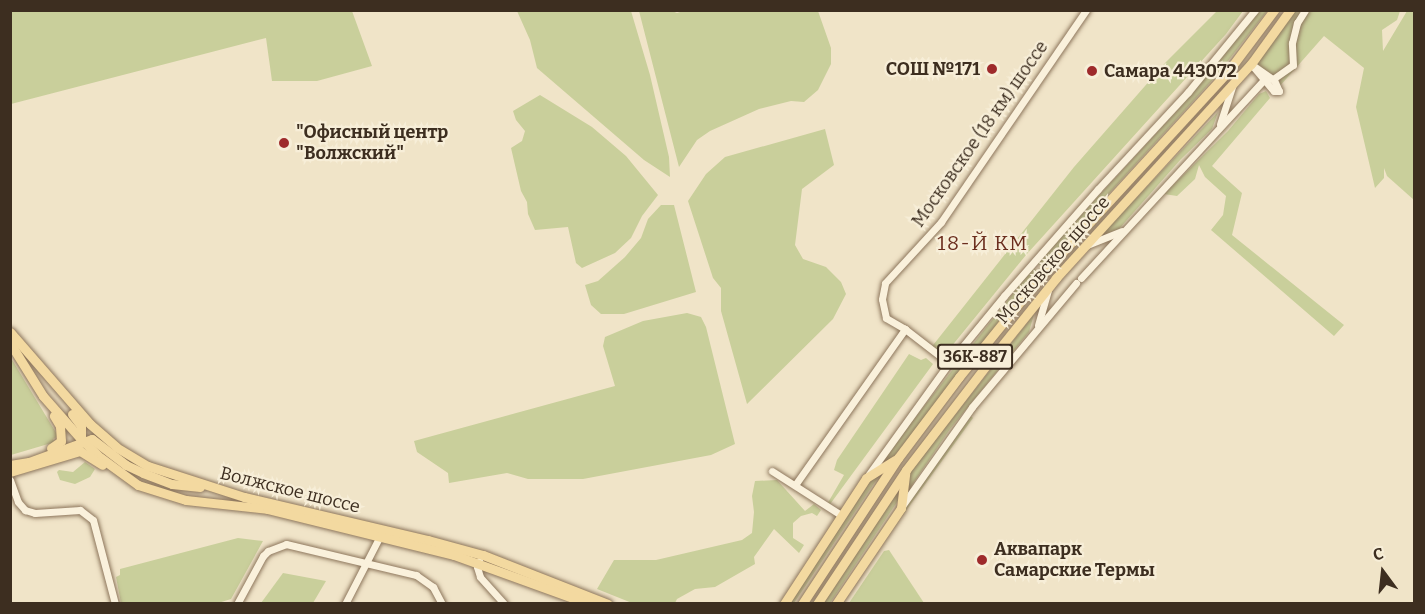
<!DOCTYPE html>
<meta charset="utf-8">
<style>
body{margin:0}
#map{position:relative;width:1425px;height:614px;overflow:hidden;background:#f0e4c8;font-family:Bitter,serif}
div>[style]{position:absolute}
[style*='--x']{left:calc(var(--x)*1px);top:calc(var(--y)*1px);width:calc(var(--w)*1px);rotate:calc(var(--a)*1deg)}
.green>*{inset:0;background:#c9cf9b}
.roads{filter:drop-shadow(0 0 2px #8d765c) drop-shadow(0 0 2px #8d765c)}
.minor>*{height:7px;margin:-3.5px;padding:0 3.5px;transform-origin:3.5px;border-radius:3.5px;background:#faf1dc}
.major>*{height:9px;margin:-4.5px;padding:0 4.5px;transform-origin:4.5px;border-radius:4.5px;background:#f3d9a0}
.dots>*{width:16px;height:16px;translate:-50% -50%;box-sizing:border-box;border:3px solid #f7eed8;border-radius:50%}
span{translate:-50% -50%;white-space:nowrap;text-align:center;line-height:1.15;-webkit-text-stroke:4.5px #f7eed8;paint-order:stroke}
.shield-label span{padding:2px 4px;background:#f7eed8;border:2px solid;border-radius:4px;-webkit-text-stroke-width:0}
.shield-label{font-size:16px;color:#3d2e20;font-weight:700}
.poi-label{font-size:18px;color:#3d2e20;font-weight:700}
.right{translate:-100% -50%;text-align:right}
.left{translate:0 -50%;text-align:left}
.street-label{font-size:18px;color:#3d2e20}
.neighbourhood-label{font-size:20px;color:#6b2e1e;letter-spacing:1.5px}
.frame{position:absolute;inset:0;border:12px solid #3d2e20;pointer-events:none}
.north{position:absolute;left:1353px;top:542px;width:60px;height:60px;-webkit-text-stroke:4px #f7eed8;paint-order:stroke;rotate:345deg;font-size:16px;font-weight:700;line-height:24px;text-align:center;color:#3d2e20}
.north::after{content:'';display:block;margin:auto;width:21px;height:27px;background:#3d2e20;clip-path:polygon(50% 0,100% 100%,50% 72%,0 100%)}
</style>
<div id="map">
<div class="green">
<i style="clip-path:polygon(11px 10px,352px 11px,372px 66px,317px 81px,272px 81px,266px 38px,11px 104px)"></i>
<i style="clip-path:polygon(517px 11px,631px 11px,650px 75px,669px 157px,670px 177px,644px 160px,537px 68px,530px 40px)"></i>
<i style="clip-path:polygon(683px 11px,818px 11px,831px 48px,831px 64px,818px 90px,804px 102px,791px 101px,759px 109px,710px 131px,697px 140px,679px 167px,639px 11px,672px 11px,677px 13px)"></i>
<i style="clip-path:polygon(1217px 11px,1243px 11px,1226px 34px,1026px 255px,942px 358px,930px 349px,1074px 167px,1166px 62px)"></i>
<i style="clip-path:polygon(1257px 11px,1267px 11px,1217px 75px,1042px 267px,1037px 263px,1182px 105px)"></i>
<i style="clip-path:polygon(1290px 11px,1400px 11px,1397px 20px,1382px 30px,1383px 51px,1407px 11px,1414px 11px,1414px 200px,1387px 176px,1384px 168px,1384px 178px,1375px 188px,1356px 107px,1364px 68px,1324px 36px,1279px 87px,1251px 64px)"></i>
<i style="clip-path:polygon(1266px 91px,1270px 98px,1212px 166px,1242px 193px,1232px 235px,1344px 325px,1334px 336px,1211px 230px,1223px 215px,1226px 196px,1205px 177px,1199px 165px,1195px 179px,1177px 196px,1164px 194px,1228px 131px,1259px 94px)"></i>
<i style="clip-path:polygon(540px 95px,592px 127px,626px 156px,658px 195px,642px 216px,631px 238px,615px 253px,582px 268px,576px 263px,568px 227px,535px 230px,528px 214px,527px 202px,521px 191px,511px 148px,522px 141px,525px 131px,516px 120px,513px 111px)"></i>
<i style="clip-path:polygon(1218px 112px,1212px 129px,1181px 159px,1119px 229px,1100px 236px)"></i>
<i style="clip-path:polygon(825px 129px,834px 165px,802px 189px,795px 245px,803px 259px,826px 267px,841px 282px,846px 294px,833px 319px,747px 404px,721px 311px,721px 288px,713px 278px,688px 201px,706px 174px,725px 157px)"></i>
<i style="clip-path:polygon(661px 205px,674px 205px,696px 292px,624px 314px,601px 314px,591px 305px,585px 285px,598px 281px,625px 257px,641px 238px,648px 219px)"></i>
<i style="clip-path:polygon(1033px 268px,1038px 271px,892px 459px,872px 472px)"></i>
<i style="clip-path:polygon(687px 313px,701px 317px,706px 327px,735px 444px,711px 455px,583px 479px,528px 479px,507px 473px,449px 483px,448px 473px,417px 452px,414px 441px,615px 386px,603px 346px,605px 337px,643px 321px)"></i>
<i style="clip-path:polygon(1034px 314px,1029px 332px,950px 429px,904px 497px,909px 474px)"></i>
<i style="clip-path:polygon(909px 354px,921px 360px,926px 358px,933px 364px,828px 507px,826px 506px,844px 475px,834px 470px,837px 460px)"></i>
<i style="clip-path:polygon(11px 358px,58px 436px,53px 439px,55px 442px,11px 455px)"></i>
<i style="clip-path:polygon(971px 416px,973px 418px,900px 519px,895px 522px)"></i>
<i style="clip-path:polygon(85px 462px,95px 469px,90px 477px,75px 484px,60px 480px,57px 472px,59px 470px,73px 472px)"></i>
<i style="clip-path:polygon(881px 473px,794px 603px,788px 604px,869px 481px)"></i>
<i style="clip-path:polygon(777px 480px,805px 511px,814px 504px,821px 510px,817px 516px,812px 513px,801px 516px,793px 523px,793px 538px,804px 545px,799px 553px,774px 529px,754px 557px,755px 564px,715px 587px,695px 589px,677px 599px,675px 603px,632px 603px,597px 589px,614px 560px,656px 560px,742px 540px,752px 533px,754px 512px,752px 496px,755px 481px)"></i>
<i style="clip-path:polygon(902px 484px,901px 496px,830px 603px,823px 604px)"></i>
<i style="clip-path:polygon(238px 538px,263px 541px,231px 599px,215px 604px,121px 603px,116px 577px,120px 575px,120px 569px)"></i>
<i style="clip-path:polygon(889px 550px,924px 603px,849px 603px,884px 551px)"></i>
<i style="clip-path:polygon(283px 573px,326px 581px,313px 603px,261px 603px)"></i>
</div>
<div class="roads">
<div class="minor">
<i style="--x:1251;--y:64;--w:28;--a:35"></i>
<i style="--x:1274;--y:80;--w:12;--a:66"></i>
<i style="--x:1251;--y:64;--w:35;--a:50"></i>
<i style="--x:1274;--y:91;--w:5;--a:0"></i>
<i style="--x:1273;--y:79;--w:24;--a:-35"></i>
<i style="--x:1293;--y:65;--w:22;--a:-93"></i>
<i style="--x:1292;--y:43;--w:21;--a:-76"></i>
<i style="--x:1297;--y:23;--w:15;--a:-58"></i>
<i style="--x:1220;--y:124;--w:40;--a:-72"></i>
<i style="--x:1087;--y:245;--w:37;--a:-22"></i>
<i style="--x:1081;--y:278;--w:270;--a:-47.3"></i>
<i style="--x:1038;--y:325;--w:37;--a:-74"></i>
<i style="--x:949;--y:363;--w:56;--a:-142.3"></i>
<i style="--x:905;--y:329;--w:22;--a:-150"></i>
<i style="--x:886;--y:318;--w:19;--a:-102"></i>
<i style="--x:882;--y:299;--w:16;--a:-79"></i>
<i style="--x:885;--y:283;--w:83;--a:-47.4"></i>
<i style="--x:941;--y:222;--w:257;--a:-55.6"></i>
<i style="--x:772;--y:471;--w:82;--a:32.5"></i>
<i style="--x:869;--y:474;--w:137;--a:-54.2"></i>
<i style="--x:949;--y:363;--w:87;--a:-50.6"></i>
<i style="--x:1004;--y:296;--w:142;--a:-48.7"></i>
<i style="--x:1098;--y:189;--w:132;--a:-47.1"></i>
<i style="--x:1188;--y:92;--w:106;--a:-50.7"></i>
<i style="--x:10;--y:480;--w:23;--a:70"></i>
<i style="--x:18;--y:502;--w:11;--a:49"></i>
<i style="--x:25;--y:510;--w:10;--a:17"></i>
<i style="--x:35;--y:513;--w:45;--a:-3.8"></i>
<i style="--x:80;--y:510;--w:16;--a:38"></i>
<i style="--x:93;--y:520;--w:87;--a:75.3"></i>
<i style="--x:795;--y:485;--w:191;--a:-54.8"></i>
<i style="--x:902;--y:506;--w:121;--a:-54.7"></i>
<i style="--x:972;--y:407;--w:162;--a:-50"></i>
<i style="--x:479;--y:561;--w:6;--a:108"></i>
<i style="--x:477;--y:567;--w:10;--a:73"></i>
<i style="--x:480;--y:577;--w:36;--a:48"></i>
<i style="--x:237;--y:604;--w:55;--a:-61.6"></i>
<i style="--x:263;--y:556;--w:7;--a:-45"></i>
<i style="--x:268;--y:551;--w:19;--a:-21"></i>
<i style="--x:286;--y:544;--w:134;--a:13.4"></i>
<i style="--x:416;--y:575;--w:21;--a:35"></i>
<i style="--x:433;--y:587;--w:19;--a:62"></i>
<i style="--x:345;--y:604;--w:79;--a:-62.8"></i>
</div>
<div class="major">
<i style="--x:10;--y:332;--w:122;--a:49"></i>
<i style="--x:90;--y:424;--w:35;--a:41"></i>
<i style="--x:116;--y:447;--w:37;--a:31"></i>
<i style="--x:148;--y:466;--w:101;--a:17.9"></i>
<i style="--x:244;--y:497;--w:189;--a:13.2"></i>
<i style="--x:428;--y:540;--w:57;--a:15.3"></i>
<i style="--x:483;--y:555;--w:134;--a:21.4"></i>
<i style="--x:10;--y:343;--w:62;--a:58.1"></i>
<i style="--x:43;--y:396;--w:56;--a:48.6"></i>
<i style="--x:80;--y:438;--w:29;--a:44"></i>
<i style="--x:101;--y:458;--w:46;--a:36.1"></i>
<i style="--x:138;--y:485;--w:50;--a:17.4"></i>
<i style="--x:186;--y:500;--w:81;--a:6.3"></i>
<i style="--x:267;--y:509;--w:193;--a:13.8"></i>
<i style="--x:454;--y:555;--w:144;--a:19.9"></i>
<i style="--x:72;--y:414;--w:15;--a:53"></i>
<i style="--x:81;--y:426;--w:16;--a:90"></i>
<i style="--x:51;--y:448;--w:12;--a:-35"></i>
<i style="--x:61;--y:441;--w:15;--a:-94"></i>
<i style="--x:60;--y:426;--w:12;--a:-121"></i>
<i style="--x:10;--y:465;--w:19;--a:-9"></i>
<i style="--x:29;--y:462;--w:67;--a:-20.1"></i>
<i style="--x:92;--y:439;--w:43;--a:37.4"></i>
<i style="--x:126;--y:465;--w:19;--a:25"></i>
<i style="--x:143;--y:473;--w:31;--a:21"></i>
<i style="--x:172;--y:484;--w:28;--a:6"></i>
<i style="--x:10;--y:472;--w:73;--a:-16.7"></i>
<i style="--x:80;--y:451;--w:26;--a:32"></i>
<i style="--x:784;--y:604;--w:150;--a:-56.9"></i>
<i style="--x:866;--y:478;--w:34;--a:-32"></i>
<i style="--x:802;--y:604;--w:175;--a:-56.7"></i>
<i style="--x:898;--y:458;--w:101;--a:-53"></i>
<i style="--x:959;--y:377;--w:138;--a:-50.9"></i>
<i style="--x:1046;--y:270;--w:271;--a:-47.5"></i>
<i style="--x:1229;--y:70;--w:75;--a:-53.1"></i>
<i style="--x:817;--y:604;--w:161;--a:-56.4"></i>
<i style="--x:906;--y:470;--w:153;--a:-52.5"></i>
<i style="--x:999;--y:349;--w:91;--a:-51.2"></i>
<i style="--x:1056;--y:278;--w:290;--a:-47.7"></i>
<i style="--x:1251;--y:64;--w:67;--a:-54.2"></i>
<i style="--x:836;--y:604;--w:116;--a:-55.9"></i>
<i style="--x:901;--y:508;--w:35;--a:-83"></i>
</div>
</div>
<div class="dots">
<i style="left:992px;top:69px;background:#9e2a2b"></i>
<i style="left:1092px;top:71px;background:#9e2a2b"></i>
<i style="left:284px;top:143px;background:#9e2a2b"></i>
<i style="left:982px;top:560px;background:#9e2a2b"></i>
</div>
<div class="shield-label">
<span style="left:975px;top:357px">36К-887</span>
</div>
<div class="poi-label">
<span class="right" style="left:980px;top:69px">СОШ №171</span>
<span class="left" style="left:1104px;top:71px">Самара 443072</span>
<span class="left" style="left:296px;top:143px">"Офисный центр<br>"Волжский"</span>
<span class="left" style="left:994px;top:560px">Аквапарк<br>Самарские Термы</span>
</div>
<div class="street-label">
<span style="left:980px;top:134px;rotate:-55deg">Московское (18 км) шоссе</span>
<span style="left:1053px;top:260px;rotate:-49deg">Московское шоссе</span>
<span style="left:290px;top:490px;rotate:14deg">Волжское шоссе</span>
</div>
<div class="neighbourhood-label">
<span style="left:983px;top:243px">18-Й КМ</span>
</div>
<div class="frame"></div>
<div class="north">С</div>
</div>
